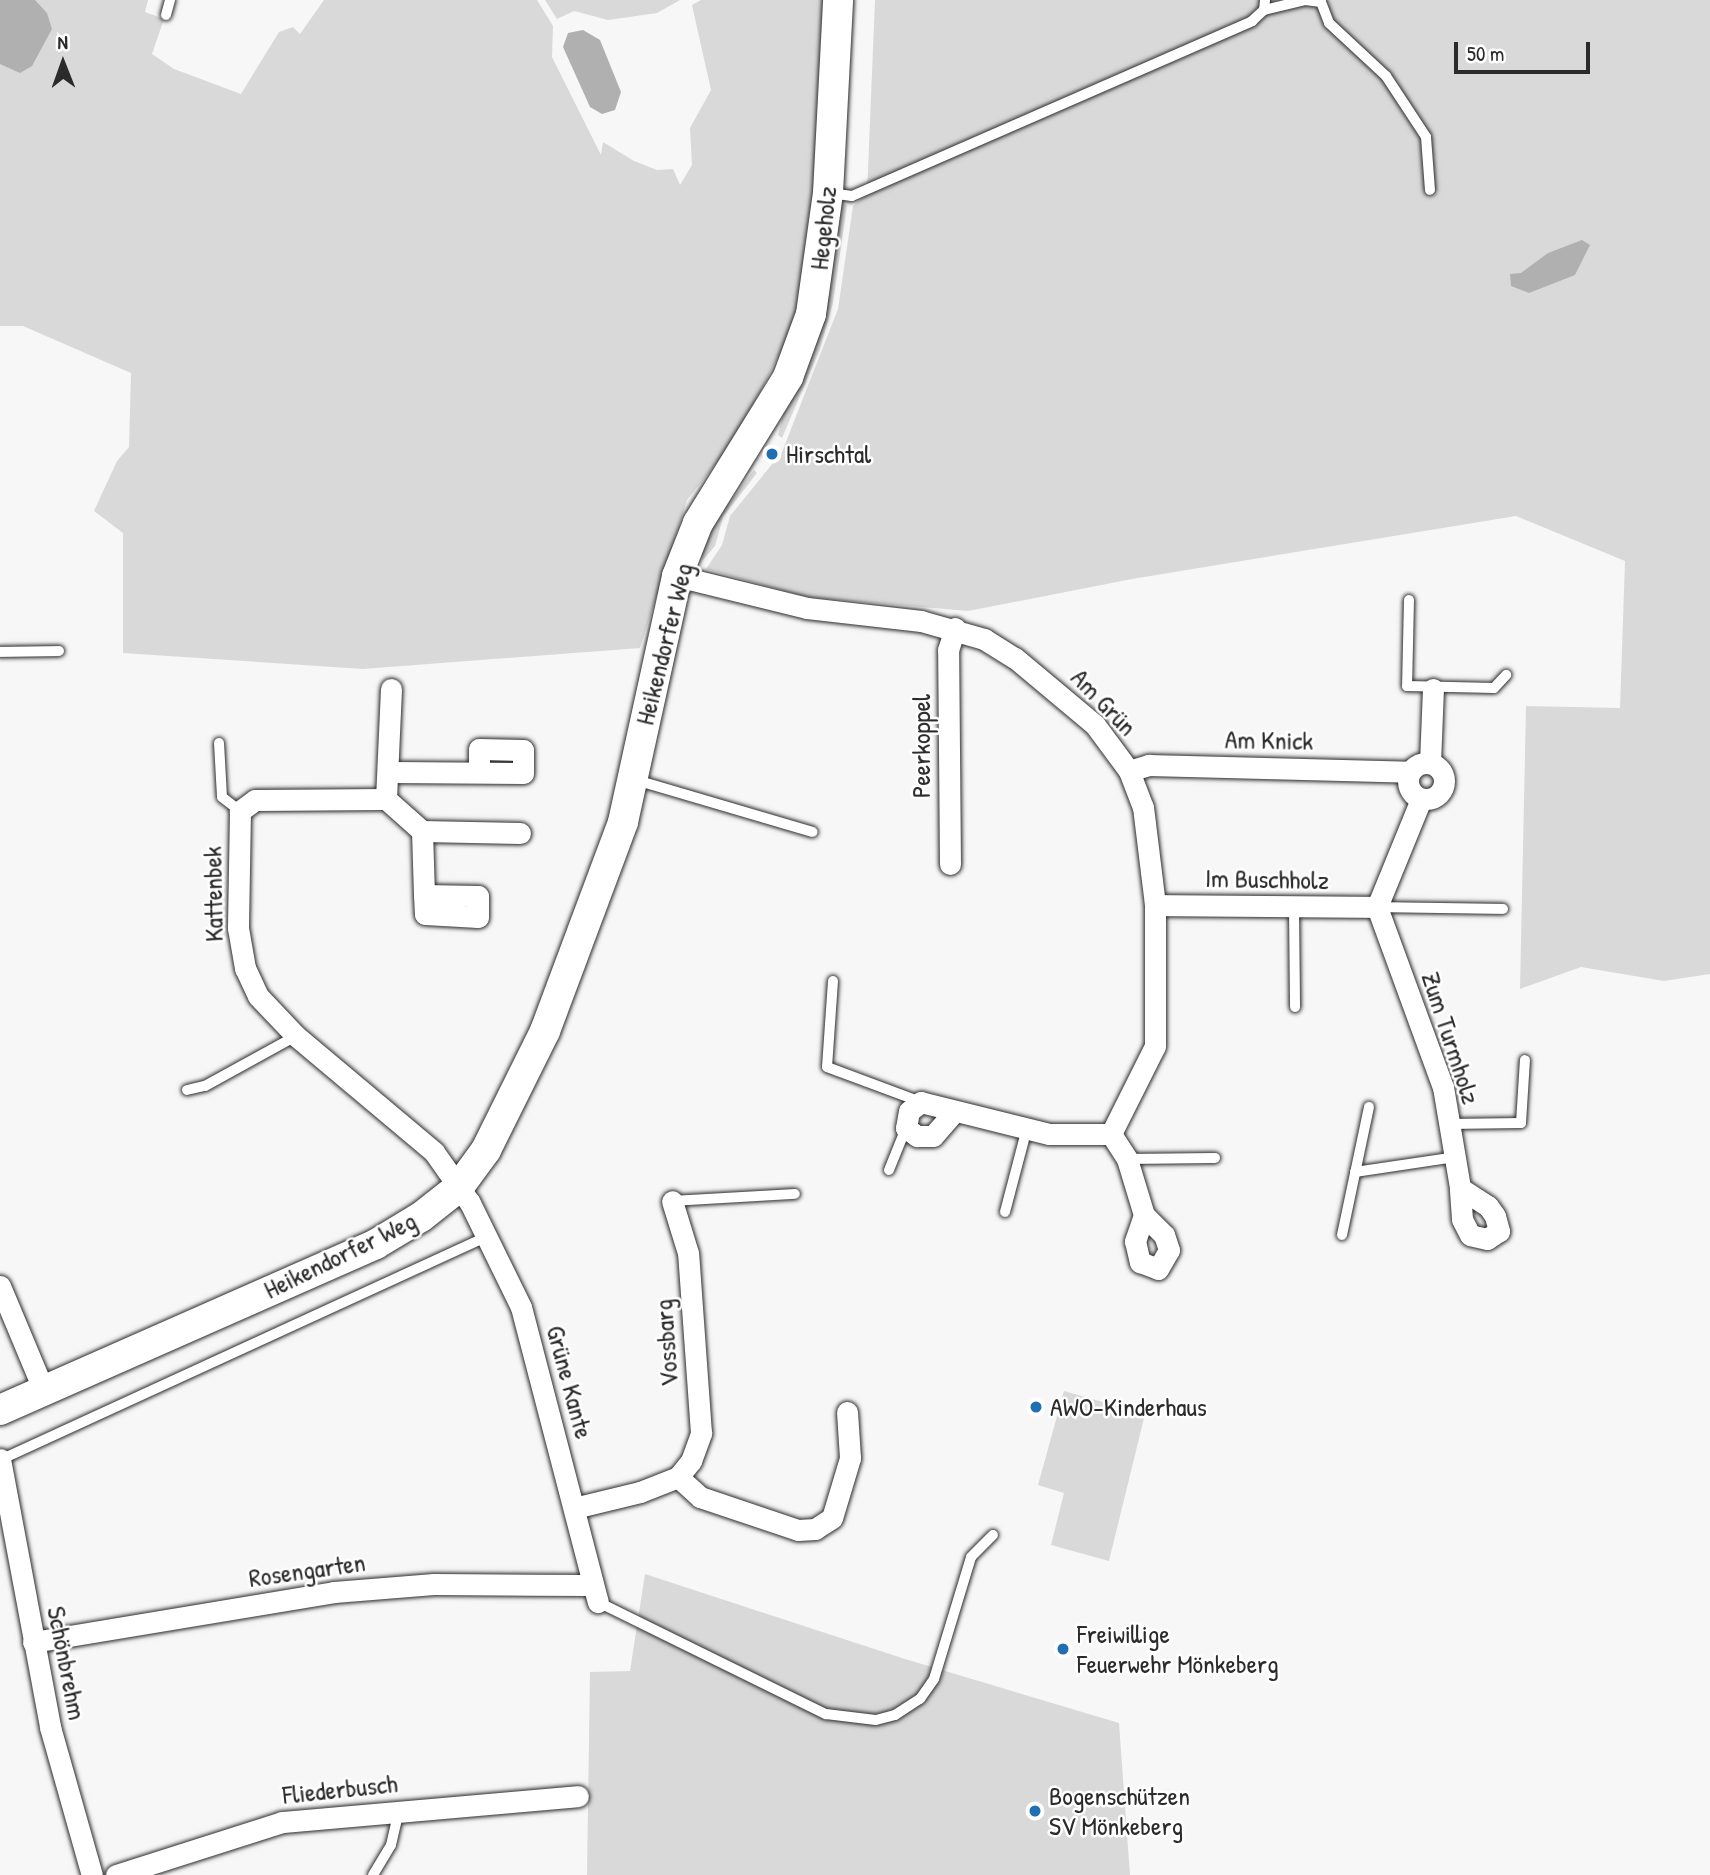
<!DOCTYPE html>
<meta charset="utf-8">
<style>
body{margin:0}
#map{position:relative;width:1710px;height:1875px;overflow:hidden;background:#f7f7f7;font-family:"Patrick Hand",sans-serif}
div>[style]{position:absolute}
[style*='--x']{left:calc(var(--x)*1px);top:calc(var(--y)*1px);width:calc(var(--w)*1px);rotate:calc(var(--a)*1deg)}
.green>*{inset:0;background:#d9d9d9}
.water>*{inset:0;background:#b0b0b0}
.roads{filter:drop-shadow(0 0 2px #2b2b2b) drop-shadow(0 0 2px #2b2b2b)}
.lane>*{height:10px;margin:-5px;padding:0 5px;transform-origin:5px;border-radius:5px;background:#fff}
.street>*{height:21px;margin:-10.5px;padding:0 10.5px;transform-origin:10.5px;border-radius:10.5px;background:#fff}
.street>.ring{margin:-10.5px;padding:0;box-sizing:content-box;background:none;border:21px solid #fff;border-radius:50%}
.secondary>*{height:30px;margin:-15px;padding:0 15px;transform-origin:15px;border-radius:15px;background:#fff}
.dots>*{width:19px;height:19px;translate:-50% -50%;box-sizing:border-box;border:4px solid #fff;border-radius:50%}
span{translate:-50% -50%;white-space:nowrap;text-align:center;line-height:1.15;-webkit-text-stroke:5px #fff;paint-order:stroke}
.street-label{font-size:26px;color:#2b2b2b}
.poi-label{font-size:26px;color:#2b2b2b}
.left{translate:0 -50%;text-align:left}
.north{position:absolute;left:28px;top:28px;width:70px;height:70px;-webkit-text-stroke:5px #fff;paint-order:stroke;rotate:359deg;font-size:19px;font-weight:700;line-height:28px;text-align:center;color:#2b2b2b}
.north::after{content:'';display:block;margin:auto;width:24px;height:32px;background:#2b2b2b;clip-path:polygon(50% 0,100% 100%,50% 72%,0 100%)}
.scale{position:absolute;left:1454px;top:42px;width:136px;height:32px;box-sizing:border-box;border:4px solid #2b2b2b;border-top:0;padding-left:9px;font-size:21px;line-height:24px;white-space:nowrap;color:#2b2b2b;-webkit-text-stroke:5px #fff;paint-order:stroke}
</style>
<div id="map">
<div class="green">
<i style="clip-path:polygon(0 0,148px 0,145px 12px,164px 19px,152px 54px,174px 69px,241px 94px,279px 32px,293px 27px,300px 34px,324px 0,537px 0,553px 26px,552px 57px,601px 155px,603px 142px,634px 161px,657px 170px,673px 169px,680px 185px,692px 165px,690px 128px,711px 90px,692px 5px,701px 0,827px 0,807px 281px,783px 347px,737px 437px,687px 500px,640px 648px,363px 669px,123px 653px,123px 533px,94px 511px,117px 461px,129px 447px,131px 373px,23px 326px,0 326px)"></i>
<i style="clip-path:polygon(545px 0,680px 0,657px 13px,608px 20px,574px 11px,557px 19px)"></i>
<i style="clip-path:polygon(875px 0,1710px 0,1710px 974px,1664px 981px,1581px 967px,1520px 989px,1526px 706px,1620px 708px,1625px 561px,1516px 516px,1132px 579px,968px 611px,807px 597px,706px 569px,722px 545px,730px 516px,782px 452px,838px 309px,853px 206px,867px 194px)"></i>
<i style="clip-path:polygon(836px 203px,847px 205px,833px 303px,820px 349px,782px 438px,778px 435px)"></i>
<i style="clip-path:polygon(754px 470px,757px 473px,723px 517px,715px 546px,703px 560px,701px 549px,714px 523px)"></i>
<i style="clip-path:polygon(1064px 1391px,1145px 1414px,1109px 1561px,1051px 1545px,1064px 1493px,1038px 1485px)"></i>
<i style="clip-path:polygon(645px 1574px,905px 1659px,1119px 1723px,1130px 1875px,587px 1875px,590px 1672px,630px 1671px)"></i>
</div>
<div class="water">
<i style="clip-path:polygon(0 0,35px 0,47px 13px,52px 29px,32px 66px,20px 73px,0 64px)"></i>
<i style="clip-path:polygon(583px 30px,600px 40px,621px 92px,615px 110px,602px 114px,590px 107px,563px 47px,568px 33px)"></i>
<i style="clip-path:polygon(1582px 240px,1590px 245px,1575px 275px,1529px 293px,1511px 286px,1510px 274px,1521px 273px,1548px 253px)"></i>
</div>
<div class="roads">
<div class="lane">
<i style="--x:1264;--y:10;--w:42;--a:-13.7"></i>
<i style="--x:1305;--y:0;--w:16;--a:7"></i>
<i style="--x:1321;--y:2;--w:22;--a:69"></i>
<i style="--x:1329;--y:23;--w:78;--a:42.9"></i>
<i style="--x:1386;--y:76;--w:73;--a:56.7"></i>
<i style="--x:1426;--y:137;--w:53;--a:85.7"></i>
<i style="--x:166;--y:15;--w:16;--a:-75"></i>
<i style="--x:830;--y:193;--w:22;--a:8"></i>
<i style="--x:852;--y:196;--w:437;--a:-23.6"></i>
<i style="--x:1252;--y:21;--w:16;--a:-43"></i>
<i style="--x:1264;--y:10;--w:10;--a:-84"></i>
<i style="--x:1409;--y:600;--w:86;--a:91.3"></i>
<i style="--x:1407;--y:686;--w:87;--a:1.3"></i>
<i style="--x:1494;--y:688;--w:18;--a:-47"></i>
<i style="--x:0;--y:652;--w:59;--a:-1"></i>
<i style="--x:219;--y:743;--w:54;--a:86.8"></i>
<i style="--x:222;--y:797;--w:23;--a:38"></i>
<i style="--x:636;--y:780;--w:184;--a:16.4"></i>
<i style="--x:1377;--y:907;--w:126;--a:0.9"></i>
<i style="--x:1294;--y:908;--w:99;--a:89.4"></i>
<i style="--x:833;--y:981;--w:86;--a:94"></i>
<i style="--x:827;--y:1067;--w:100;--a:20.4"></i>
<i style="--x:187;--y:1090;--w:18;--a:-13"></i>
<i style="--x:205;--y:1086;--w:104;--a:-28.8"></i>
<i style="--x:1449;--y:1124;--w:72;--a:-0.8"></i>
<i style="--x:1521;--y:1123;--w:63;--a:-86.4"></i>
<i style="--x:1127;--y:1159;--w:88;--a:-0.7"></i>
<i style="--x:889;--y:1170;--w:45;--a:-68"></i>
<i style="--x:1355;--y:1172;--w:101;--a:-8.5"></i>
<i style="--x:672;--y:1201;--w:123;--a:-3.3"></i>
<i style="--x:1005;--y:1212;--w:87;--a:-75.3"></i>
<i style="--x:1342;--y:1235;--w:131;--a:-78.1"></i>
<i style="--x:0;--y:1460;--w:537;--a:-24.66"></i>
<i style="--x:598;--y:1602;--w:254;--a:26.2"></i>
<i style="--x:826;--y:1714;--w:50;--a:6.8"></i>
<i style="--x:876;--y:1720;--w:20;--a:-15"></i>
<i style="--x:895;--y:1715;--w:30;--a:-33"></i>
<i style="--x:920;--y:1699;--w:24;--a:-55"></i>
<i style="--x:934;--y:1679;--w:127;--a:-73.1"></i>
<i style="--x:971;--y:1557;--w:31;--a:-45"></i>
<i style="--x:373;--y:1875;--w:35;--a:-59"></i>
<i style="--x:391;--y:1845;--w:35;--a:-77"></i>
</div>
<div class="street">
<i style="--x:677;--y:576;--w:134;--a:13.8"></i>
<i style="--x:807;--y:608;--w:115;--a:6.5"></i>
<i style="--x:921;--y:621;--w:66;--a:15.9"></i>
<i style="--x:984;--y:639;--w:36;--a:32"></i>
<i style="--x:1015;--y:658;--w:104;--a:39.9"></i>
<i style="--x:1095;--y:725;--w:57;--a:53.5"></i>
<i style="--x:1129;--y:771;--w:39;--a:69"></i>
<i style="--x:1143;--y:807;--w:99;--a:83"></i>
<i style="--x:1155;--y:905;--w:141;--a:90"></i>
<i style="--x:1155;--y:1046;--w:98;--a:116.6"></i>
<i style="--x:1111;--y:1134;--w:62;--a:180"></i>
<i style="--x:1049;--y:1134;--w:132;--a:-166"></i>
<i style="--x:921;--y:1102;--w:15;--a:143"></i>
<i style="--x:909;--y:1111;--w:17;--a:100"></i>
<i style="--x:906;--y:1128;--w:14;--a:36"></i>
<i style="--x:917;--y:1136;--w:16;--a:0"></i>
<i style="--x:933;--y:1136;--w:33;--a:-49"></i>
<i style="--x:391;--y:689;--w:110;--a:92.6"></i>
<i style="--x:386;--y:799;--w:131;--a:179.6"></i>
<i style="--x:255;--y:800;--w:19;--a:144"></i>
<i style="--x:240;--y:811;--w:117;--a:91"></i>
<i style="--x:238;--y:928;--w:41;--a:80.1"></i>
<i style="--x:245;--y:968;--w:31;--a:65"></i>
<i style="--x:258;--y:996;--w:55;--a:46.5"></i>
<i style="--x:296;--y:1036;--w:180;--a:40"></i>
<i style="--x:434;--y:1152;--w:62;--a:54.8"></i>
<i style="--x:470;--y:1203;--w:116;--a:63.9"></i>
<i style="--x:521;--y:1307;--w:305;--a:75.4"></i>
<i class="ring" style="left:1408px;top:763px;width:15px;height:15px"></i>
<i style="--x:1430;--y:763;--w:74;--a:-87.7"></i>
<i style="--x:1129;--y:771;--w:21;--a:-17"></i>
<i style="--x:1149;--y:765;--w:260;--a:1.5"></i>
<i style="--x:390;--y:772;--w:133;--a:0.4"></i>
<i style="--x:523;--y:773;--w:23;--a:-90"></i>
<i style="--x:523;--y:750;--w:44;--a:-178.7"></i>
<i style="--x:479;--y:749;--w:23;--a:90"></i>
<i style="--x:386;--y:799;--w:48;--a:41.6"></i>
<i style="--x:422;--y:831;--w:98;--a:1.2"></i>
<i style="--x:422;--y:831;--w:64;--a:88.2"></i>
<i style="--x:424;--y:895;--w:19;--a:87"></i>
<i style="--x:425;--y:914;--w:53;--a:3.2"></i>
<i style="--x:478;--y:917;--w:21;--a:-90"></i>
<i style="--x:478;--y:896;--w:54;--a:-178.9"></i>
<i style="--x:950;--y:864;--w:214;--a:-90.5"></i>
<i style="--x:948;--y:650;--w:23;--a:-72"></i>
<i style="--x:1155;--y:905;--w:222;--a:0.5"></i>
<i style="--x:1377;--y:907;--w:192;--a:69.9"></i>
<i style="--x:1443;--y:1087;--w:102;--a:80.4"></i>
<i style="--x:1460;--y:1188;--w:33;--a:33"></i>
<i style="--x:1488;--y:1206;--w:12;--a:55"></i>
<i style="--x:1495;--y:1216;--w:16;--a:75"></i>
<i style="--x:1499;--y:1231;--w:14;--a:146"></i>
<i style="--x:1487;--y:1239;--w:17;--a:-167"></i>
<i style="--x:1470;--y:1235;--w:18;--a:-117"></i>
<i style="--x:1462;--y:1219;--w:31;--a:-94"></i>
<i style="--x:1377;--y:907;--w:117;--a:-67.8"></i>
<i style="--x:1111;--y:1134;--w:30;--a:57"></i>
<i style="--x:1127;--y:1159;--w:59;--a:73.1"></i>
<i style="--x:1144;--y:1215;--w:28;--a:109"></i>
<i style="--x:1135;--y:1241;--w:22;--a:77"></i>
<i style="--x:1140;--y:1262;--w:19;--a:21"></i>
<i style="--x:1158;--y:1269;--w:22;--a:-60"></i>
<i style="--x:1169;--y:1250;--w:16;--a:-108"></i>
<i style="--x:1164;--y:1235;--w:28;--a:-135"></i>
<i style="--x:0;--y:1286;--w:112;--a:67.3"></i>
<i style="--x:0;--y:1459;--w:273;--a:79.4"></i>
<i style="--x:50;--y:1727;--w:154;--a:74.2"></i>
<i style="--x:678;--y:1477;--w:30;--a:42"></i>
<i style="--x:700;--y:1497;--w:103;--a:18.6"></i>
<i style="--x:798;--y:1530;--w:17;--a:-3"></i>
<i style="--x:815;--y:1529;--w:20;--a:-33"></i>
<i style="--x:832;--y:1518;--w:63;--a:-73.3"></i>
<i style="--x:850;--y:1458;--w:46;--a:-93.7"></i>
<i style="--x:574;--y:1508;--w:68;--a:-13.6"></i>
<i style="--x:640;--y:1492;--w:41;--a:-21.5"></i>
<i style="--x:678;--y:1477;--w:21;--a:-51"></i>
<i style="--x:691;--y:1461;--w:30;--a:-70"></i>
<i style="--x:701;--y:1433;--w:180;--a:-94.1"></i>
<i style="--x:688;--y:1253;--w:54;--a:-107.1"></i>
<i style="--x:33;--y:1642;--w:305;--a:-9.4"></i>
<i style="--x:334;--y:1592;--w:100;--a:-4.6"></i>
<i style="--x:434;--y:1584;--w:157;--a:0.4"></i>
<i style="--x:116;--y:1875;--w:174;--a:-17.7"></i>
<i style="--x:282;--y:1822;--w:297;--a:-5"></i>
</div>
<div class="secondary">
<i style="--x:0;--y:1410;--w:411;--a:-23.8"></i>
<i style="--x:376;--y:1244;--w:52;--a:-31"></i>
<i style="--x:421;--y:1217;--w:48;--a:-38.3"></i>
<i style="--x:459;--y:1187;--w:46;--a:-53.9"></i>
<i style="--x:486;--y:1150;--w:133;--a:-63.6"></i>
<i style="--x:545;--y:1031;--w:223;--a:-69.5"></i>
<i style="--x:623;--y:822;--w:252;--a:-77.6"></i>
<i style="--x:677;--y:576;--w:57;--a:-68.4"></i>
<i style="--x:698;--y:523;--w:172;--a:-58.3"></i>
<i style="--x:788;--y:377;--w:67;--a:-69.9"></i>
<i style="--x:811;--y:314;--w:122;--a:-82"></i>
<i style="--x:828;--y:193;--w:193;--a:-87"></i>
</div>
</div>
<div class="dots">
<i style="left:772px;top:454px;background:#1f6fb2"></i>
<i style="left:1036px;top:1407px;background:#1f6fb2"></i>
<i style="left:1063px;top:1649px;background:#1f6fb2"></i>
<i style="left:1035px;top:1811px;background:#1f6fb2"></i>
</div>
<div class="street-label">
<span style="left:823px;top:228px;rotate:-84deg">Hegeholz</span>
<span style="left:664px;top:644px;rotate:-76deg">Heikendorfer Weg</span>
<span style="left:1104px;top:702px;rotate:46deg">Am Grün</span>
<span style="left:1269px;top:740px;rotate:1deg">Am Knick</span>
<span style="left:921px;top:746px;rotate:-90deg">Peerkoppel</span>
<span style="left:1267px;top:879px;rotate:1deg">Im Buschholz</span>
<span style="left:213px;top:894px;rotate:-91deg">Kattenbek</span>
<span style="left:1451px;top:1038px;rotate:72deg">Zum Turmholz</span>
<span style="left:340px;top:1255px;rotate:-26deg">Heikendorfer Weg</span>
<span style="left:666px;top:1343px;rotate:-94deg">Vossbarg</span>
<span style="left:570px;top:1382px;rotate:75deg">Grüne Kante</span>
<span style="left:307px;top:1570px;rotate:-8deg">Rosengarten</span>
<span style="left:67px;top:1663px;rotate:79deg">Schönbrehm</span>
<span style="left:340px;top:1789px;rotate:-6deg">Fliederbusch</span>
</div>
<div class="poi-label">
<span class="left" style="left:786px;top:454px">Hirschtal</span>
<span class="left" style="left:1050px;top:1407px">AWO-Kinderhaus</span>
<span class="left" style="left:1077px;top:1649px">Freiwillige<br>Feuerwehr Mönkeberg</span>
<span class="left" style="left:1049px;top:1811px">Bogenschützen<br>SV Mönkeberg</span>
</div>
<div class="north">N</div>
<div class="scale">50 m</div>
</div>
